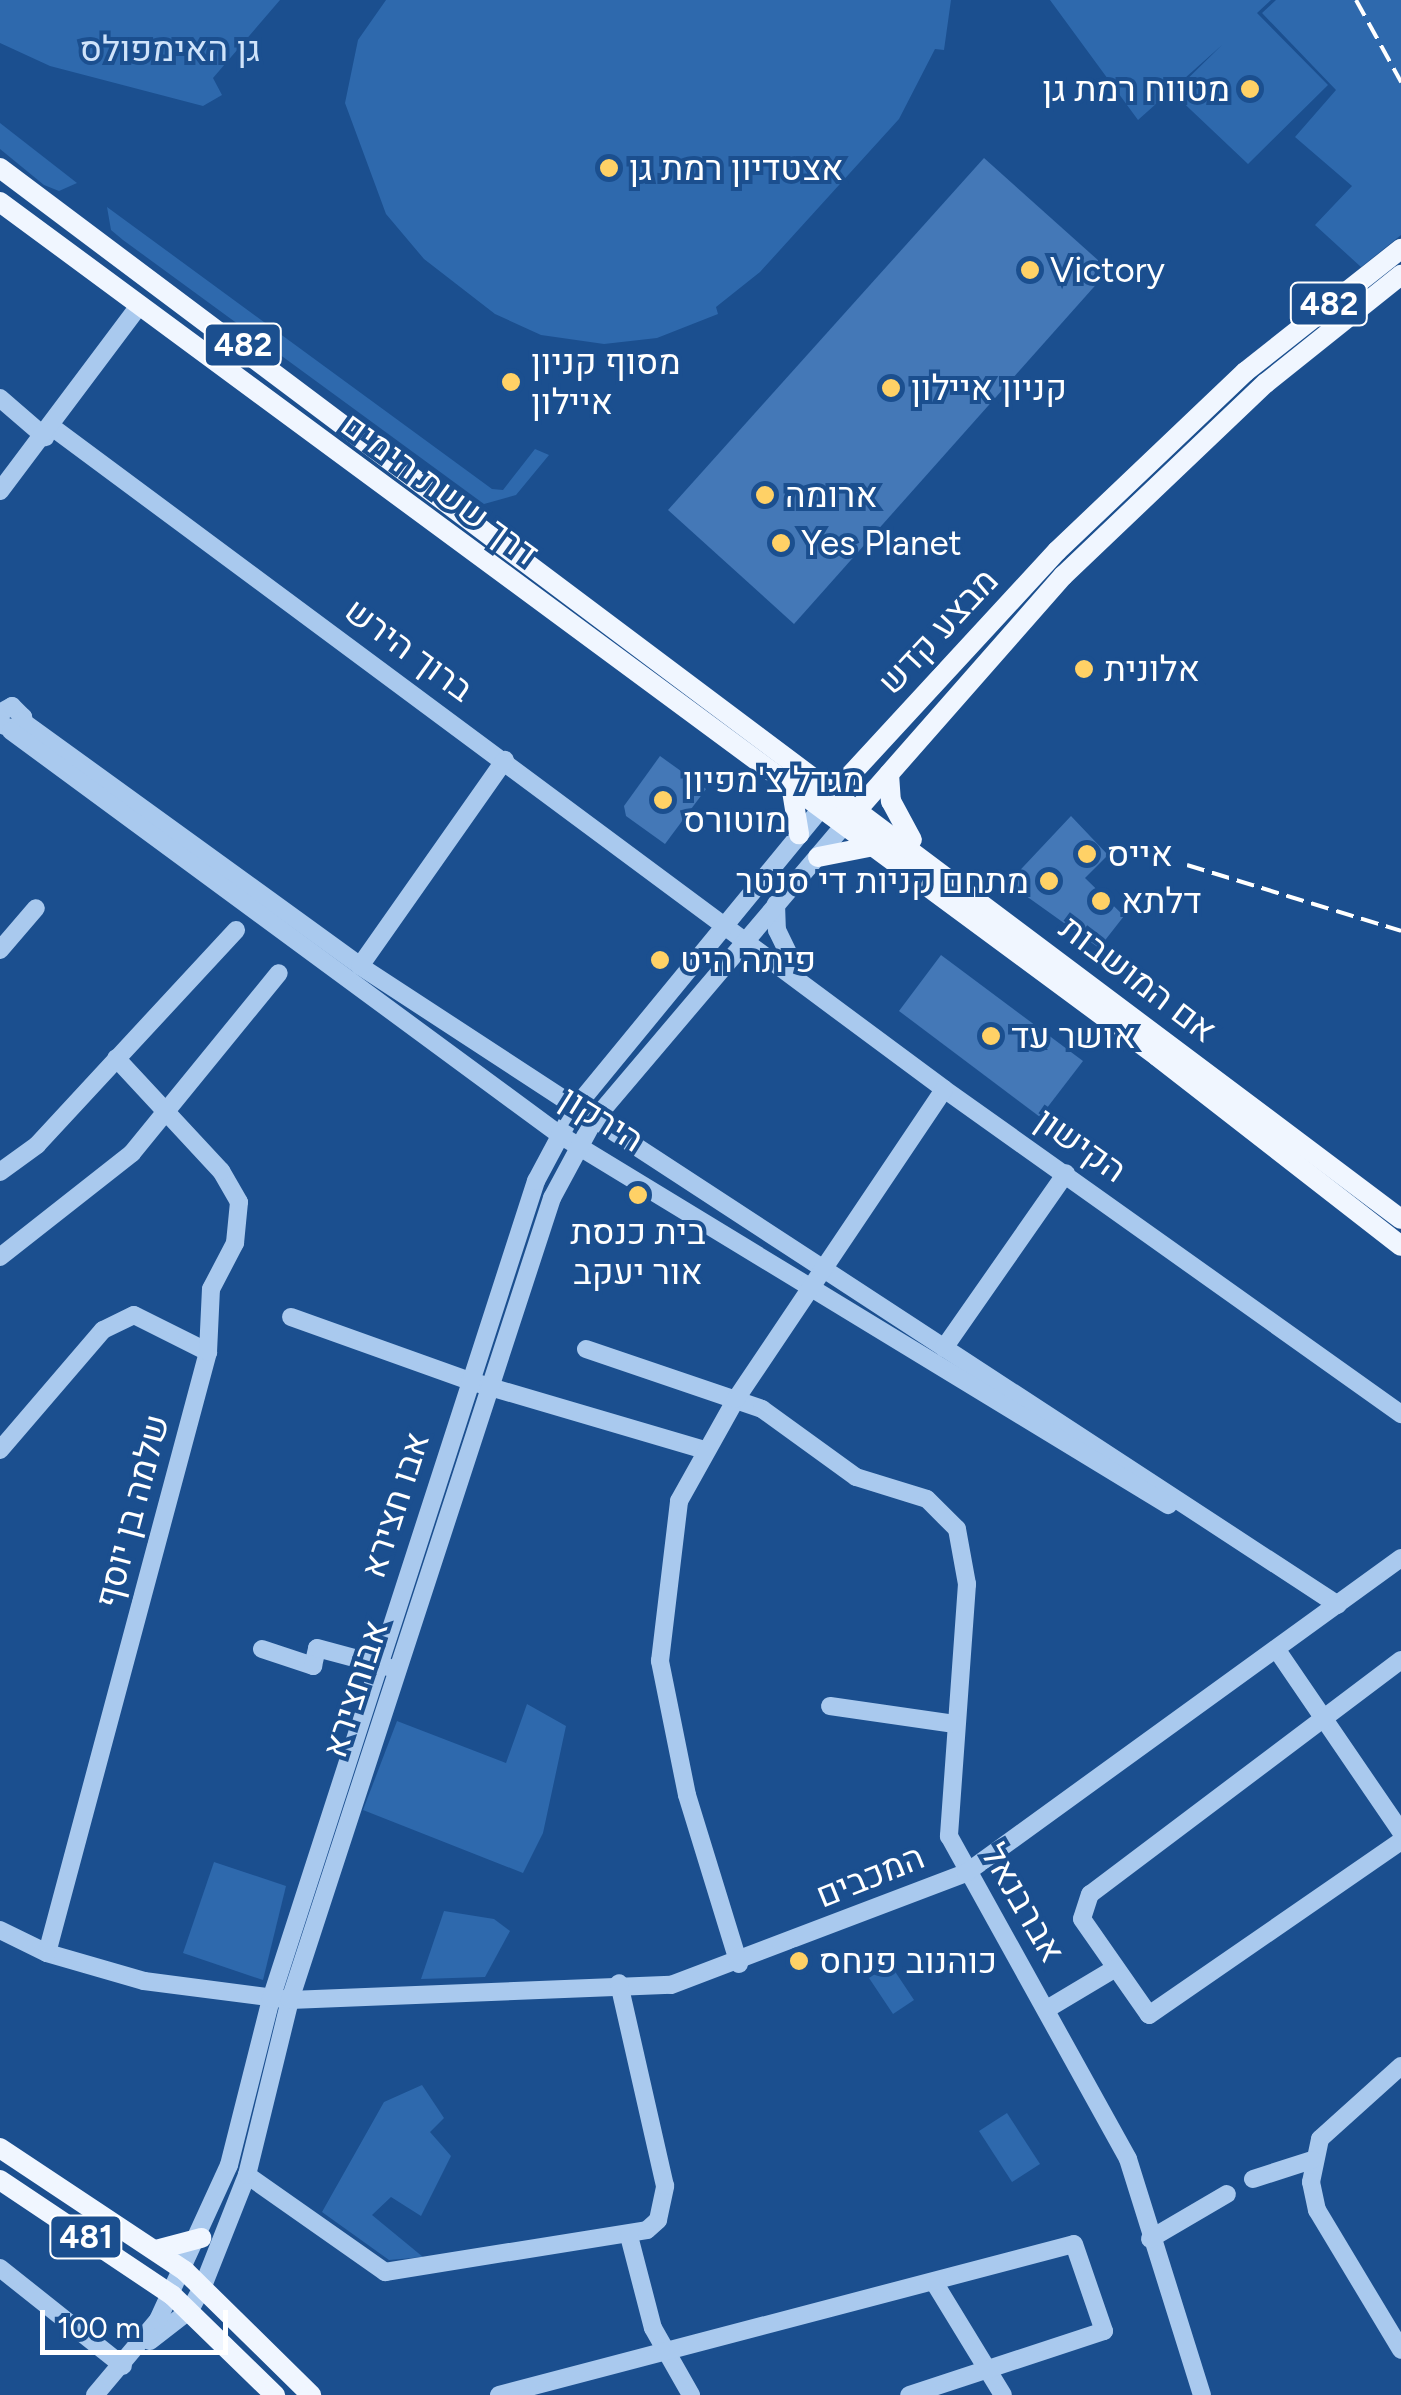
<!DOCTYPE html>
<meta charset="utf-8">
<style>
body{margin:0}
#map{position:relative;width:1401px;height:2395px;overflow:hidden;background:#1b4f8f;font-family:Figtree,Heebo,sans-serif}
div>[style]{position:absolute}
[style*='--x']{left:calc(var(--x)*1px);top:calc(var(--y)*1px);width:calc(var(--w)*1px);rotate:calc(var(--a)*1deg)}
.green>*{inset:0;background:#2e69ad}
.building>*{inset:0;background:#4478b7}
.minor>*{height:18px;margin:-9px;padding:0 9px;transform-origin:9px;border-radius:9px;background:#a9c9ee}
.major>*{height:20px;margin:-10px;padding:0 10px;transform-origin:10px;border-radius:10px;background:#f0f6ff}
.rail>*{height:4px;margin-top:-2px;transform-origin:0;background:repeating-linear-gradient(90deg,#fff 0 18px,transparent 0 26px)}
.dots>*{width:28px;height:28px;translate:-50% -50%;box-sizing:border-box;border:5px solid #1b4f8f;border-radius:50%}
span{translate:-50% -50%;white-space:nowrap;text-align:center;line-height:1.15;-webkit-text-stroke:8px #1b4f8f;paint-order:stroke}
.shield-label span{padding:2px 8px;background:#1b4f8f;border:2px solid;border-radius:8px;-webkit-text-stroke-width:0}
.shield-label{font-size:32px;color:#fff;font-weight:700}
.park-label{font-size:35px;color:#cfe3fa}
.poi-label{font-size:35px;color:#fff}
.right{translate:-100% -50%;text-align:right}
.left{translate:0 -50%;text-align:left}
.street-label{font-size:35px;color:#fff}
.scale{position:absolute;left:40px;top:2310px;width:188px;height:45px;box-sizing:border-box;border:5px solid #fff;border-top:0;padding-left:12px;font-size:30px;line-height:35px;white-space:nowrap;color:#fff;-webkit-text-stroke:8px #1b4f8f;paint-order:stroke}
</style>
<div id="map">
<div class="green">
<i style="clip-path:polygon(0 0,280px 0,213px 78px,222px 95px,203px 106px,50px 66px,0 43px)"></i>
<i style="clip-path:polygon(386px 0,951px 0,944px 50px,935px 49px,899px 119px,760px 272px,716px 307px,718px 314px,657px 338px,604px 344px,541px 335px,495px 314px,424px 259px,386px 214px,345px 103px,358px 40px)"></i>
<i style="clip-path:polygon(1050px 0,1271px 0,1257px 13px,1328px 85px,1248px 164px,1173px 93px,1222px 45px,1138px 120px)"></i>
<i style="clip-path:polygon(1276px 0,1401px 0,1401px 235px,1361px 267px,1315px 225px,1352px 186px,1295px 137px,1336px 90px,1262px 13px)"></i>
<i style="clip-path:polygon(0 123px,77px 183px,59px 191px,44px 185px,0 149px)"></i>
<i style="clip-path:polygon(107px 207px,492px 489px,503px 490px,535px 449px,549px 455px,516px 495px,484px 504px,123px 240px,111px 230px)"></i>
<i style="clip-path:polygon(527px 1704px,566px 1726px,543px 1833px,523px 1873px,363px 1810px,397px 1721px,506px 1763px)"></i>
<i style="clip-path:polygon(214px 1862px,286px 1886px,263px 1980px,183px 1953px)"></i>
<i style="clip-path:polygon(444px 1911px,494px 1919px,510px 1931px,485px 1977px,421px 1979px)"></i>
<i style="clip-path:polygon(890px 1964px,914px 2000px,893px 2014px,869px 1978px)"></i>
<i style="clip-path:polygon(422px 2085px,444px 2118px,430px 2132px,451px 2156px,421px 2216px,391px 2197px,372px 2215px,423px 2257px,389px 2260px,322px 2212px,384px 2102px)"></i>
<i style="clip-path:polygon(1007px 2113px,1040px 2164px,1012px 2182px,979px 2131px)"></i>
</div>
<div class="building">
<i style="clip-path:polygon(984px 158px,1109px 270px,794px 624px,668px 510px)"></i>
<i style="clip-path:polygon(660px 756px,706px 789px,665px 844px,626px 816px,624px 806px)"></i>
<i style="clip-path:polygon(1071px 816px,1108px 855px,1085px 878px,1124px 916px,1099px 948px,1008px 883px)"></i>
<i style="clip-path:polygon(941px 955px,1083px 1061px,1040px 1117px,899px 1011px)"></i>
</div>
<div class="minor">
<i style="--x:0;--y:398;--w:60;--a:40.9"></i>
<i style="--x:52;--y:427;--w:1111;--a:36.58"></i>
<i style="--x:944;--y:1089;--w:561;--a:35.42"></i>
<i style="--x:0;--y:491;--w:231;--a:-53.1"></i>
<i style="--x:0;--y:713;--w:14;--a:-30"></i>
<i style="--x:12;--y:706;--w:16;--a:45"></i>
<i style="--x:23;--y:717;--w:15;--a:122"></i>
<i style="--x:15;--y:730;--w:16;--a:-158"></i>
<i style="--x:22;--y:721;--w:417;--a:35.9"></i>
<i style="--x:360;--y:966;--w:1168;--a:33.16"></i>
<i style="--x:11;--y:731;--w:682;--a:36.35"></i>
<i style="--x:560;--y:1135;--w:712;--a:31.32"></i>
<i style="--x:776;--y:904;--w:26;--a:88"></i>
<i style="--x:777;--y:930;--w:41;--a:64.1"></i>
<i style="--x:0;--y:950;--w:55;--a:-49.4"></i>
<i style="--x:360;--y:966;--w:252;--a:-54.9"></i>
<i style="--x:0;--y:1172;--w:46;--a:-36.1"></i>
<i style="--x:37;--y:1145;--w:293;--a:-47.2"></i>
<i style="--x:0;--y:1257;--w:168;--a:-38.2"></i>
<i style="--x:132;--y:1153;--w:232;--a:-50.8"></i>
<i style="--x:291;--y:1317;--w:190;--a:19.7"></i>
<i style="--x:470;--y:1381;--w:245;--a:16.4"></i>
<i style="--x:944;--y:1348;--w:213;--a:-55.1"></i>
<i style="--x:586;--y:1349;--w:186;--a:18.8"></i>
<i style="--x:762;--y:1409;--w:116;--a:35.9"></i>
<i style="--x:856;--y:1477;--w:74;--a:17.2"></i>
<i style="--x:927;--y:1499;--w:42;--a:45"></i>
<i style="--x:957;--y:1529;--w:56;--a:79.7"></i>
<i style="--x:967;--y:1584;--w:253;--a:94.1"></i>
<i style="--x:949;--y:1836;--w:369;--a:61"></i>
<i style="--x:1128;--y:2159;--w:247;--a:72.6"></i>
<i style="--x:0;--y:1450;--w:158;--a:-49.4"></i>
<i style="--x:103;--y:1330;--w:34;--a:-26"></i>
<i style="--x:134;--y:1315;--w:83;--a:26.6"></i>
<i style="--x:262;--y:1649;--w:54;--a:18.4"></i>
<i style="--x:313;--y:1666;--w:18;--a:-77"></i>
<i style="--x:317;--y:1648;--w:73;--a:15"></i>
<i style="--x:1279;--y:1653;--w:217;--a:55.7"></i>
<i style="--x:1401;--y:1660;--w:389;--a:143"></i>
<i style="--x:1090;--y:1894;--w:26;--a:108"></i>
<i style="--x:1082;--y:1919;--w:117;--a:55.1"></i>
<i style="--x:1149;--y:2015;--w:306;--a:-34.6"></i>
<i style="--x:830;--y:1706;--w:126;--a:8.2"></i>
<i style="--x:0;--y:1930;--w:52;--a:26.1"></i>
<i style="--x:47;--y:1953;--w:101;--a:16.1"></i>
<i style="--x:144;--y:1981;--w:147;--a:7.4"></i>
<i style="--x:290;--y:2000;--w:381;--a:-2.3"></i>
<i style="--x:671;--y:1985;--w:316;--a:-20.8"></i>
<i style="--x:966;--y:1873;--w:537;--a:-35.91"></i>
<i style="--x:47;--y:1953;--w:622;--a:-75"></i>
<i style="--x:208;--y:1352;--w:63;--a:-87.3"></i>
<i style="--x:211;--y:1289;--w:52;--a:-62.4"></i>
<i style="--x:235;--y:1243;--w:41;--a:-84.4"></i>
<i style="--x:239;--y:1202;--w:36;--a:-120"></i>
<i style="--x:221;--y:1171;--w:154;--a:-132.9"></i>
<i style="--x:739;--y:1964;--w:177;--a:-107.1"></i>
<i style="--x:687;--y:1795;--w:137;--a:-101.4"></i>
<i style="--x:660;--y:1661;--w:161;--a:-83.2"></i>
<i style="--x:679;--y:1501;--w:117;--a:-60.8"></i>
<i style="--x:736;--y:1399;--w:373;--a:-56.1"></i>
<i style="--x:1047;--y:2009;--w:78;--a:-30.8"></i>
<i style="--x:1401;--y:2066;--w:109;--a:138"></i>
<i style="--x:1320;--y:2139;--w:44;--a:101.8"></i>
<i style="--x:1311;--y:2182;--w:29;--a:78"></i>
<i style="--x:1317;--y:2210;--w:163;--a:59"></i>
<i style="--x:247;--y:2175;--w:169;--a:35.1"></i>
<i style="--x:385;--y:2272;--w:265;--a:-9.1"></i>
<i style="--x:647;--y:2230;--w:15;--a:-42"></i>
<i style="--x:658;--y:2220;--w:35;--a:-78"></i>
<i style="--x:665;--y:2186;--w:208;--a:-102.8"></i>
<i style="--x:1253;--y:2179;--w:62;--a:-17.9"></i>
<i style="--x:629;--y:2236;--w:95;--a:75.4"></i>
<i style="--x:653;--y:2328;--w:77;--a:60.4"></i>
<i style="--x:1150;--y:2239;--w:89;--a:-30.3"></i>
<i style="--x:0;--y:2268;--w:157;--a:38.5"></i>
<i style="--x:934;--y:2282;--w:132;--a:58.6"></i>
<i style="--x:150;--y:2341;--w:51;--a:-37.8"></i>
<i style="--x:190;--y:2310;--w:27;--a:-62"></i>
<i style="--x:203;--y:2286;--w:119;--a:-68.4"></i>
<i style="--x:247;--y:2175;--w:180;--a:-76.2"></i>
<i style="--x:290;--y:2000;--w:844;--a:-71.91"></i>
<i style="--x:552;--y:1198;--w:89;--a:-61.7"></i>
<i style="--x:594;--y:1120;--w:387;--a:-49.7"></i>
<i style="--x:95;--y:2395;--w:98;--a:-50"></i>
<i style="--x:158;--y:2320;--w:170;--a:-65.4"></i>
<i style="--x:229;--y:2165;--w:171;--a:-75.8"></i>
<i style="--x:271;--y:1999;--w:860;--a:-72.05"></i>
<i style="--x:536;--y:1181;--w:83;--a:-61.9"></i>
<i style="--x:575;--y:1108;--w:388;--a:-50.6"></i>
<i style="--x:499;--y:2395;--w:594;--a:-14.71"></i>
<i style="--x:1074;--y:2244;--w:92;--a:71"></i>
<i style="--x:1104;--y:2331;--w:205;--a:161.8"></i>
</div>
<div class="major">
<i style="--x:0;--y:168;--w:1751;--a:36.88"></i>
<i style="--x:0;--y:202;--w:1438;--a:36.43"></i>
<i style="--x:1157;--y:1056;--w:309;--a:37.9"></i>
<i style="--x:889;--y:774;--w:27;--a:86"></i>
<i style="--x:891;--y:801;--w:44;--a:61.7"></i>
<i style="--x:791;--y:785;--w:50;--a:80.7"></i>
<i style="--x:830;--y:797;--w:335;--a:-47.3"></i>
<i style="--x:1057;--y:551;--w:260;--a:-43.6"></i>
<i style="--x:1245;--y:372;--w:199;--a:-38.3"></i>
<i style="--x:852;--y:816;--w:320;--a:-48.7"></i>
<i style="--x:1063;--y:576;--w:280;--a:-43.6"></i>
<i style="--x:1266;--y:383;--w:173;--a:-38.7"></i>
<i style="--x:818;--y:857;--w:57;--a:-11.1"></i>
<i style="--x:0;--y:2148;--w:222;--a:33.6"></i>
<i style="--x:185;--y:2271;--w:177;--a:44.5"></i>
<i style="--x:0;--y:2180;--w:207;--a:33.8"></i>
<i style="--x:172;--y:2295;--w:144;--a:44.2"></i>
<i style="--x:156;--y:2250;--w:47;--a:-14.9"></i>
</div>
<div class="rail">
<i style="--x:1356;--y:0;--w:94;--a:61.2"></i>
<i style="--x:1187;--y:865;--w:224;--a:17.1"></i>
</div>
<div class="dots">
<i style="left:1250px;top:89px;background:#ffd166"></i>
<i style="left:609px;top:168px;background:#ffd166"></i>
<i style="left:1030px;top:270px;background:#ffd166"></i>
<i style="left:511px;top:382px;background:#ffd166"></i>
<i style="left:891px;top:388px;background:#ffd166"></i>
<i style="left:765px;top:495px;background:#ffd166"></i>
<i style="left:781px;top:543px;background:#ffd166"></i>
<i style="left:1084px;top:669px;background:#ffd166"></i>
<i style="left:663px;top:800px;background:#ffd166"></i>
<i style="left:1087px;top:854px;background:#ffd166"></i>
<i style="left:1049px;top:881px;background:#ffd166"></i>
<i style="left:1101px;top:901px;background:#ffd166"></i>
<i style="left:660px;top:960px;background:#ffd166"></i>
<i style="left:991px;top:1036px;background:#ffd166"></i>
<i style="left:638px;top:1195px;background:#ffd166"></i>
<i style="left:799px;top:1961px;background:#ffd166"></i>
</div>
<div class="shield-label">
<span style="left:1329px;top:304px">482</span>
<span style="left:243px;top:345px">482</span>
<span style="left:86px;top:2237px">481</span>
</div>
<div class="park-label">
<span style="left:170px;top:49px">גן האימפולס</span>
</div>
<div class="poi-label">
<span class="right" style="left:1230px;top:89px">מטווח רמת גן</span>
<span class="left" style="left:629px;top:168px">אצטדיון רמת גן</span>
<span class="left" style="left:1050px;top:270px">Victory</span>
<span class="left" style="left:531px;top:382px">מסוף קניון<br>איילון</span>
<span class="left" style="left:911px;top:388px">קניון איילון</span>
<span class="left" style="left:785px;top:495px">ארומה</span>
<span class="left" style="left:801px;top:543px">Yes Planet</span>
<span class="left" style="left:1104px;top:669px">אלונית</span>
<span class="left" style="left:683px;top:800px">מגדל צ'מפיון<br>מוטורס</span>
<span class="left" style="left:1107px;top:854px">אייס</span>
<span class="right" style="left:1029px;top:881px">מתחם קניות די סנטר</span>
<span class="left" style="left:1121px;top:901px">דלתא</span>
<span class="left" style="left:680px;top:960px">פיתה היט</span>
<span class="left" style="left:1011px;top:1036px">אושר עד</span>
<span style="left:638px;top:1252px">בית כנסת<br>אור יעקב</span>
<span class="left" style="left:819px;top:1961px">כוהנוב פנחס</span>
</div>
<div class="street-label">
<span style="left:440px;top:489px;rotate:36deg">דרך ששת הימים</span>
<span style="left:938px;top:631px;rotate:-47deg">מבצע קדש</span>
<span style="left:409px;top:650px;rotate:36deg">ברוך הירש</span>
<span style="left:1138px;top:979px;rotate:37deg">אם המושבות</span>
<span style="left:602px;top:1119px;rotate:32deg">הירקון</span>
<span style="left:1081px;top:1145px;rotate:35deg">הקישון</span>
<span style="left:395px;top:1505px;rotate:-72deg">אבו חצירא</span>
<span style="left:132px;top:1511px;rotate:-75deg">שלמה בן יוסף</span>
<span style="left:355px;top:1689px;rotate:-72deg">אבוחצירא</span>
<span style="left:870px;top:1876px;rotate:-22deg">המכבים</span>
<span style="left:1023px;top:1903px;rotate:60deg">אברבנאל</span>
</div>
<div class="scale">100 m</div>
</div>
